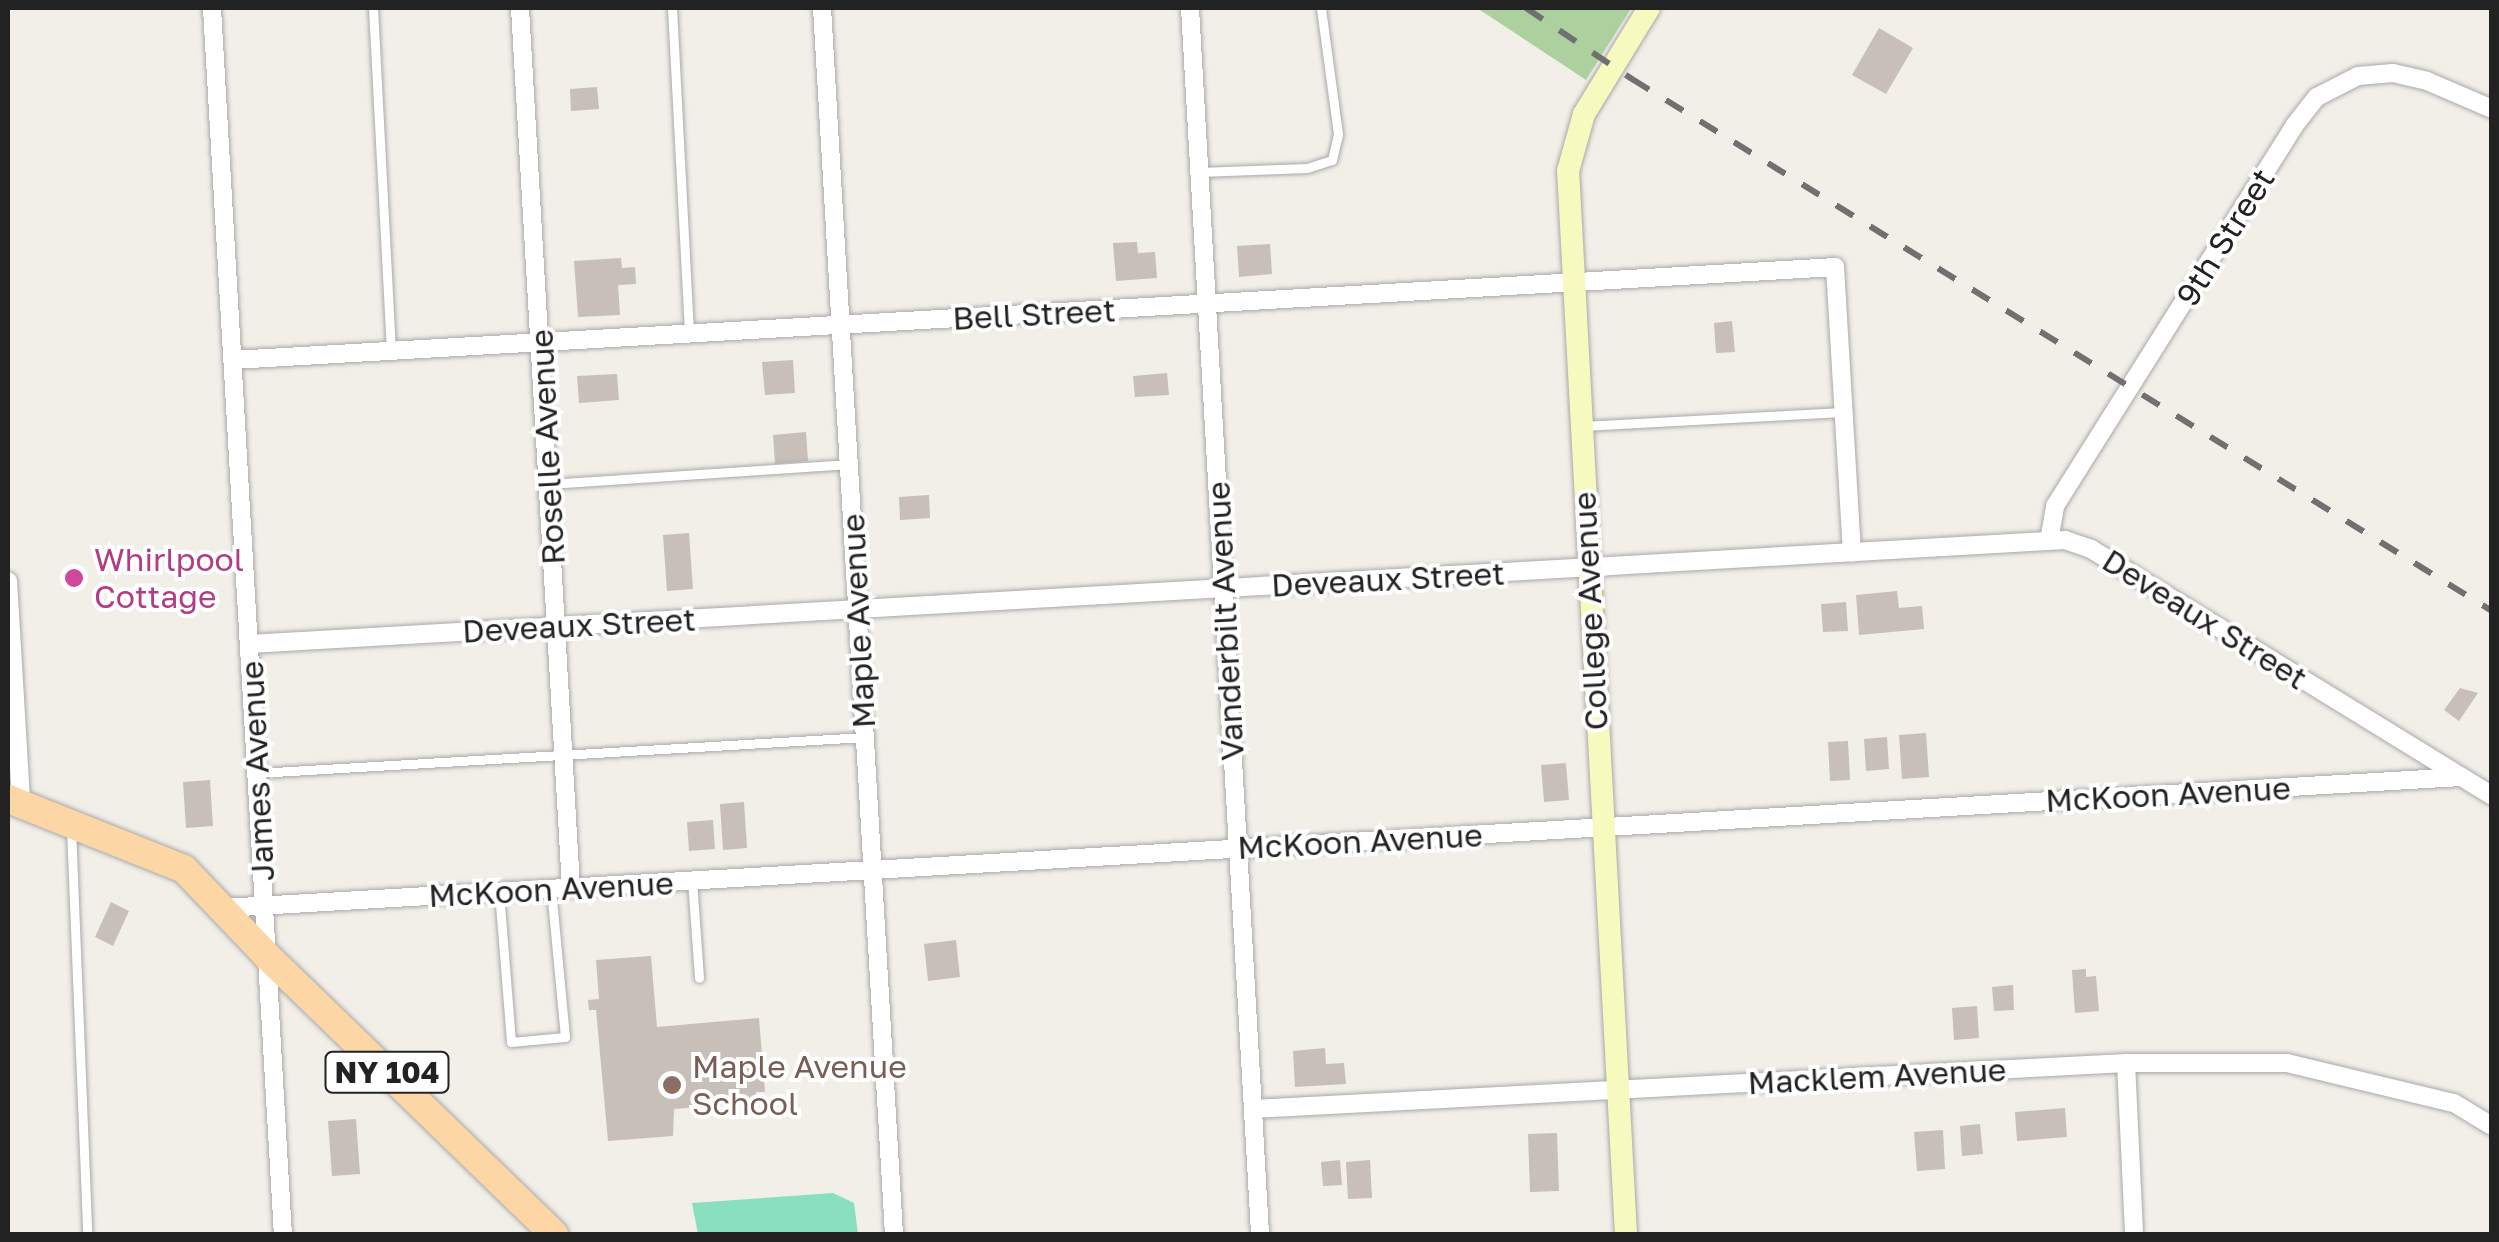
<!DOCTYPE html>
<style>
body{margin:0}
#map{position:relative;width:2499px;height:1242px;overflow:hidden;background:#f2efe9;font-family:"Golos Text",sans-serif}
div>[style]{position:absolute}
[style*='--x']{left:calc(var(--x)*1px);top:calc(var(--y)*1px);width:calc(var(--w)*1px);rotate:calc(var(--a)*1deg)}
.forest>*{inset:0;background:#add19e}
.pitch>*{inset:0;background:#88e0be}
.building>*{inset:0;background:#c7bfb8}
.roads{filter:drop-shadow(0 0 2px #a9a9a9) drop-shadow(0 0 2px #a9a9a9)}
.lane>*{height:9px;margin:-4.5px;padding:0 4.5px;transform-origin:4.5px;border-radius:4.5px;background:#fff}
.street>*{height:18px;margin:-9px;padding:0 9px;transform-origin:9px;border-radius:9px;background:#fff}
.secondary>*{height:22px;margin:-11px;padding:0 11px;transform-origin:11px;border-radius:11px;background:#f7fabf}
.primary>*{height:28px;margin:-14px;padding:0 14px;transform-origin:14px;border-radius:14px;background:#fcd6a4}
.rail>*{height:6px;margin-top:-3px;transform-origin:0;background:repeating-linear-gradient(90deg,#707070 0 20px,transparent 0 40px)}
.dots>*{width:28px;height:28px;translate:-50% -50%;box-sizing:border-box;border:5px solid #fff;border-radius:50%}
span{translate:-50% -50%;white-space:nowrap;text-align:center;line-height:1.15;-webkit-text-stroke:8px #fff;paint-order:stroke}
.shield-label span{padding:2px 8px;background:#fff;border:2px solid;border-radius:8px;-webkit-text-stroke-width:0}
.shield-label{font-size:30px;color:#222;font-weight:700}
.street-label{font-size:32px;color:#222}
.hotel-label{font-size:32px;color:#b23c85}
.left{translate:0 -50%;text-align:left}
.education-label{font-size:32px;color:#785e54}
.frame{position:absolute;inset:0;border:10px solid #222;pointer-events:none}
</style>
<div id="map">
<div class="forest">
<i style="clip-path:polygon(1477px 8px,1627px 8px,1630px 10px,1586px 80px)"></i>
</div>
<div class="pitch">
<i style="clip-path:polygon(833px 1193px,854px 1203px,858px 1234px,698px 1234px,692px 1203px)"></i>
</div>
<div class="building">
<i style="clip-path:polygon(1879px 28px,1913px 48px,1886px 94px,1852px 75px)"></i>
<i style="clip-path:polygon(597px 87px,599px 109px,571px 111px,570px 89px)"></i>
<i style="clip-path:polygon(1137px 242px,1138px 253px,1155px 252px,1157px 278px,1116px 281px,1113px 243px)"></i>
<i style="clip-path:polygon(1270px 244px,1272px 274px,1239px 277px,1237px 246px)"></i>
<i style="clip-path:polygon(621px 258px,622px 268px,635px 267px,636px 284px,618px 285px,620px 315px,578px 317px,574px 261px)"></i>
<i style="clip-path:polygon(1732px 321px,1735px 352px,1716px 353px,1714px 323px)"></i>
<i style="clip-path:polygon(793px 360px,795px 393px,765px 395px,762px 362px)"></i>
<i style="clip-path:polygon(1167px 373px,1169px 395px,1135px 397px,1133px 376px)"></i>
<i style="clip-path:polygon(617px 374px,619px 400px,579px 403px,577px 376px)"></i>
<i style="clip-path:polygon(806px 432px,808px 461px,775px 464px,773px 435px)"></i>
<i style="clip-path:polygon(929px 495px,930px 518px,900px 520px,899px 497px)"></i>
<i style="clip-path:polygon(689px 533px,693px 589px,667px 591px,663px 535px)"></i>
<i style="clip-path:polygon(1897px 591px,1899px 608px,1922px 606px,1924px 629px,1859px 635px,1856px 595px)"></i>
<i style="clip-path:polygon(1846px 602px,1848px 631px,1823px 632px,1821px 604px)"></i>
<i style="clip-path:polygon(2460px 688px,2478px 693px,2459px 721px,2444px 710px)"></i>
<i style="clip-path:polygon(1926px 733px,1929px 777px,1902px 779px,1899px 735px)"></i>
<i style="clip-path:polygon(1887px 737px,1889px 769px,1866px 771px,1864px 739px)"></i>
<i style="clip-path:polygon(1848px 741px,1850px 780px,1830px 781px,1828px 742px)"></i>
<i style="clip-path:polygon(1566px 763px,1569px 800px,1544px 802px,1541px 765px)"></i>
<i style="clip-path:polygon(210px 780px,213px 826px,186px 828px,183px 782px)"></i>
<i style="clip-path:polygon(744px 802px,747px 848px,723px 850px,720px 804px)"></i>
<i style="clip-path:polygon(713px 820px,715px 849px,689px 851px,687px 822px)"></i>
<i style="clip-path:polygon(111px 902px,129px 911px,113px 946px,95px 937px)"></i>
<i style="clip-path:polygon(956px 940px,960px 977px,928px 981px,924px 944px)"></i>
<i style="clip-path:polygon(651px 956px,657px 1027px,759px 1018px,765px 1092px,756px 1092px,757px 1102px,674px 1109px,673px 1136px,608px 1141px,596px 1010px,589px 1010px,588px 1000px,599px 999px,596px 960px)"></i>
<i style="clip-path:polygon(2086px 969px,2086px 977px,2096px 976px,2099px 1011px,2075px 1013px,2072px 970px)"></i>
<i style="clip-path:polygon(2013px 985px,2014px 1010px,1994px 1011px,1992px 987px)"></i>
<i style="clip-path:polygon(1977px 1006px,1979px 1038px,1954px 1040px,1952px 1008px)"></i>
<i style="clip-path:polygon(1325px 1048px,1326px 1064px,1344px 1063px,1346px 1084px,1295px 1087px,1293px 1051px)"></i>
<i style="clip-path:polygon(2065px 1108px,2067px 1137px,2017px 1141px,2015px 1112px)"></i>
<i style="clip-path:polygon(356px 1119px,360px 1174px,332px 1176px,328px 1121px)"></i>
<i style="clip-path:polygon(1980px 1124px,1983px 1154px,1962px 1156px,1960px 1126px)"></i>
<i style="clip-path:polygon(1943px 1130px,1945px 1169px,1917px 1171px,1914px 1132px)"></i>
<i style="clip-path:polygon(1557px 1133px,1559px 1191px,1530px 1192px,1528px 1134px)"></i>
<i style="clip-path:polygon(1340px 1160px,1342px 1185px,1323px 1186px,1321px 1162px)"></i>
<i style="clip-path:polygon(1370px 1160px,1372px 1198px,1348px 1199px,1346px 1162px)"></i>
</div>
<div class="roads">
<div class="lane">
<i style="--x:373;--y:8;--w:343;--a:87"></i>
<i style="--x:672;--y:8;--w:325;--a:87"></i>
<i style="--x:1199;--y:172;--w:108;--a:-2.1"></i>
<i style="--x:1307;--y:168;--w:26;--a:-18"></i>
<i style="--x:1332;--y:160;--w:27;--a:-77"></i>
<i style="--x:1338;--y:134;--w:127;--a:-97.7"></i>
<i style="--x:1582;--y:426;--w:261;--a:-3.1"></i>
<i style="--x:549;--y:484;--w:301;--a:-3.8"></i>
<i style="--x:257;--y:773;--w:609;--a:-3.39"></i>
<i style="--x:71;--y:828;--w:406;--a:87.7"></i>
<i style="--x:692;--y:880;--w:98;--a:85.9"></i>
<i style="--x:499;--y:892;--w:150;--a:85.4"></i>
<i style="--x:511;--y:1042;--w:54;--a:-5.3"></i>
<i style="--x:565;--y:1037;--w:148;--a:-95.4"></i>
</div>
<div class="street">
<i style="--x:212;--y:8;--w:1228;--a:86.69"></i>
<i style="--x:520;--y:8;--w:880;--a:86.68"></i>
<i style="--x:822;--y:8;--w:1228;--a:86.64"></i>
<i style="--x:1190;--y:8;--w:1228;--a:86.73"></i>
<i style="--x:233;--y:360;--w:1605;--a:-3.32"></i>
<i style="--x:1835;--y:267;--w:286;--a:86.6"></i>
<i style="--x:2049;--y:541;--w:36;--a:-80"></i>
<i style="--x:2055;--y:506;--w:449;--a:-57.8"></i>
<i style="--x:2294;--y:126;--w:37;--a:-52"></i>
<i style="--x:2317;--y:97;--w:46;--a:-27.1"></i>
<i style="--x:2358;--y:76;--w:35;--a:-5"></i>
<i style="--x:2393;--y:73;--w:35;--a:13"></i>
<i style="--x:2427;--y:81;--w:71;--a:23.3"></i>
<i style="--x:8;--y:581;--w:222;--a:86.6"></i>
<i style="--x:249;--y:644;--w:1819;--a:-3.28"></i>
<i style="--x:2065;--y:540;--w:28;--a:19"></i>
<i style="--x:2091;--y:549;--w:471;--a:31.6"></i>
<i style="--x:223;--y:908;--w:2241;--a:-3.35"></i>
<i style="--x:2126;--y:1063;--w:171;--a:87.3"></i>
<i style="--x:1253;--y:1109;--w:874;--a:-3.02"></i>
<i style="--x:2126;--y:1063;--w:161;--a:0"></i>
<i style="--x:2287;--y:1063;--w:172;--a:13.5"></i>
<i style="--x:2454;--y:1103;--w:44;--a:31.2"></i>
</div>
<div class="secondary">
<i style="--x:1626;--y:1234;--w:1065;--a:-93.12"></i>
<i style="--x:1568;--y:171;--w:59;--a:-74.3"></i>
<i style="--x:1584;--y:114;--w:124;--a:-58.5"></i>
</div>
<div class="primary">
<i style="--x:8;--y:799;--w:189;--a:21.7"></i>
<i style="--x:184;--y:869;--w:120;--a:46.3"></i>
<i style="--x:267;--y:956;--w:400;--a:44.1"></i>
</div>
</div>
<div class="rail">
<i style="--x:1526;--y:8;--w:128;--a:33.8"></i>
<i style="--x:1632;--y:79;--w:1011;--a:31.74"></i>
</div>
<div class="dots">
<i style="left:74px;top:578px;background:#d1479c"></i>
<i style="left:672px;top:1085px;background:#8d6e63"></i>
</div>
<div class="shield-label">
<span style="left:387px;top:1072px">NY 104</span>
</div>
<div class="street-label">
<span style="left:2225px;top:237px;rotate:-58deg">9th Street</span>
<span style="left:1034px;top:314px;rotate:-3deg">Bell Street</span>
<span style="left:547px;top:447px;rotate:-93deg">Roselle Avenue</span>
<span style="left:1388px;top:579px;rotate:-3deg">Deveaux Street</span>
<span style="left:1590px;top:611px;rotate:-93deg">College Avenue</span>
<span style="left:2205px;top:619px;rotate:32deg">Deveaux Street</span>
<span style="left:858px;top:621px;rotate:-93deg">Maple Avenue</span>
<span style="left:1225px;top:621px;rotate:-93deg">Vanderbilt Avenue</span>
<span style="left:579px;top:625px;rotate:-3deg">Deveaux Street</span>
<span style="left:257px;top:771px;rotate:-93deg">James Avenue</span>
<span style="left:2168px;top:794px;rotate:-3deg">McKoon Avenue</span>
<span style="left:1360px;top:841px;rotate:-3deg">McKoon Avenue</span>
<span style="left:551px;top:889px;rotate:-3deg">McKoon Avenue</span>
<span style="left:1877px;top:1076px;rotate:-3deg">Macklem Avenue</span>
</div>
<div class="hotel-label">
<span class="left" style="left:94px;top:578px">Whirlpool<br>Cottage</span>
</div>
<div class="education-label">
<span class="left" style="left:692px;top:1085px">Maple Avenue<br>School</span>
</div>
<div class="frame"></div>
</div>
